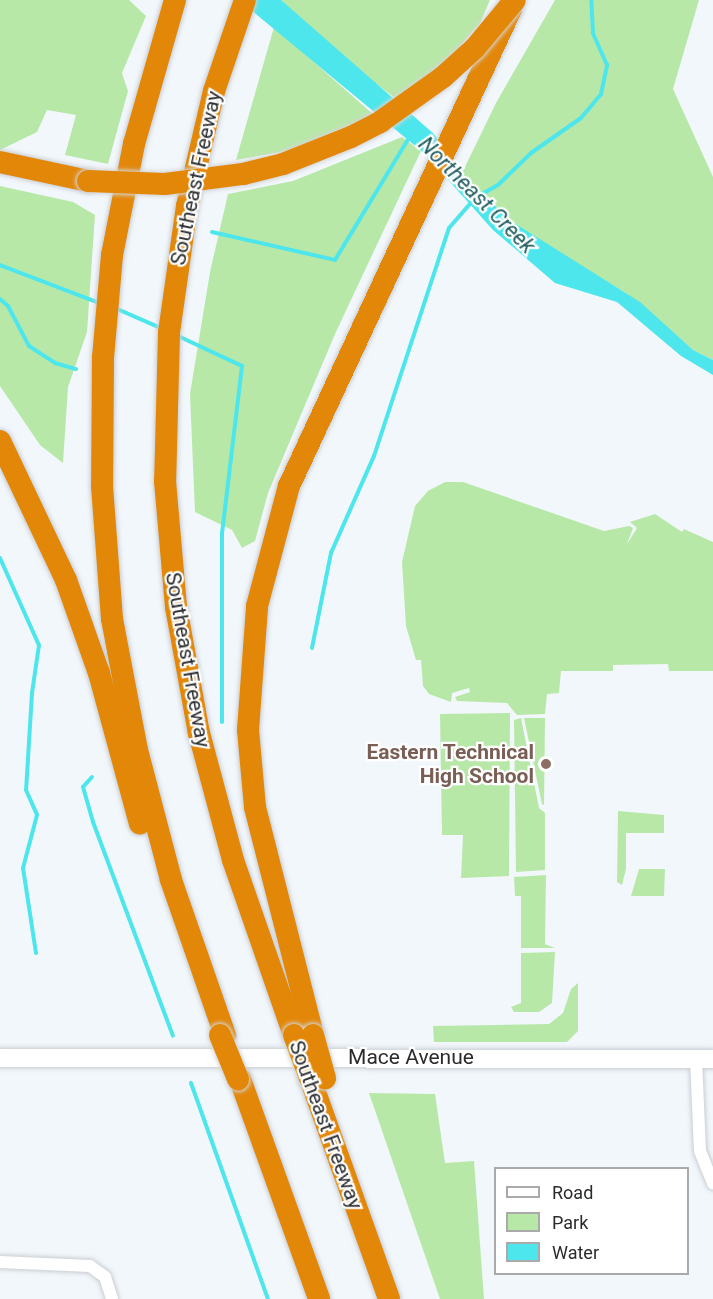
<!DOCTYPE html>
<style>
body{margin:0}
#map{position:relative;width:713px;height:1299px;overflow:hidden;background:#f2f7fc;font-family:Roboto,sans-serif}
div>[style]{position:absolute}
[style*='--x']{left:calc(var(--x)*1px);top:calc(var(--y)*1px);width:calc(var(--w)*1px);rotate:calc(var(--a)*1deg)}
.green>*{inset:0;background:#b8e8a8}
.water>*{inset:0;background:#4ce6ec}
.stream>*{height:4px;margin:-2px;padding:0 2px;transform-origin:2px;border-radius:2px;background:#4ce6ec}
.roads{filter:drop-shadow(0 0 2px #c9ced2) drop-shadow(0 0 2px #c9ced2)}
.minor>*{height:12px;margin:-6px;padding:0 6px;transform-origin:6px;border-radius:6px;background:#fff}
.secondary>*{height:18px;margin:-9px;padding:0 9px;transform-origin:9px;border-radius:9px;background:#fff}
.motorway>*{height:22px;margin:-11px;padding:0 11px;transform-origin:11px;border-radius:11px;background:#e38709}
.bridges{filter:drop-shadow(0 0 2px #d4d5d5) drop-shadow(0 0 2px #d4d5d5)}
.motorway-bridge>*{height:22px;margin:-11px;padding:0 11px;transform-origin:11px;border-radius:11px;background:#e38709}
.dots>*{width:16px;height:16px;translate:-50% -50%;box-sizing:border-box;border:3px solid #fff;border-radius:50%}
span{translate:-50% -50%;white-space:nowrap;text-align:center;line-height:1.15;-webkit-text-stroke:4.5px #fff;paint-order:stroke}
.street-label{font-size:21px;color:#2a2b2d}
.education-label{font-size:21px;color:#785e54;font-weight:700}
.right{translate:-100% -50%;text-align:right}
.water-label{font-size:22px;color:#1f5d60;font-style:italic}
.legend{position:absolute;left:494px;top:1167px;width:195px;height:108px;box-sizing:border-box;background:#fff;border:2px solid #aaaaab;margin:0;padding:8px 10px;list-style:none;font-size:18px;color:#2a2b2d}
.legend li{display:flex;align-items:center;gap:12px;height:30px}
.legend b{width:30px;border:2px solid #aaaaab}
</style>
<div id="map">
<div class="green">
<i style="clip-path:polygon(0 0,129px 0,146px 16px,122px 73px,128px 91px,108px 164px,65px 155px,76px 115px,47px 110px,37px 132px,0 150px)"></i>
<i style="clip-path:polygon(281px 0,490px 0,480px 23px,438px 71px,396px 99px,333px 50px)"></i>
<i style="clip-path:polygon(555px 0,699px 0,673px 89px,713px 177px,713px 360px,693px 350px,626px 293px,529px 236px,461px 175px,496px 103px)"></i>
<i style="clip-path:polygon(274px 27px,374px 115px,286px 151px,236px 160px)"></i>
<i style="clip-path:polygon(402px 137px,421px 151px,335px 334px,268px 493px,255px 541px,242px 548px,232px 530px,195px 512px,190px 394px,210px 272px,228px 194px,293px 181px)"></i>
<i style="clip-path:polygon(0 186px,73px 202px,95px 215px,87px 332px,68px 387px,63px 463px,40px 445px,0 386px)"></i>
<i style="clip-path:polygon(445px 482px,463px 482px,604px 531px,629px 526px,633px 528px,627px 544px,637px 528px,630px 522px,655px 514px,682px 532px,684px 529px,713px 542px,713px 671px,669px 671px,668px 664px,613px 665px,613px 671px,561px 671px,559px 693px,547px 694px,545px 714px,517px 715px,507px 703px,457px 701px,455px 697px,470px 692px,469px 688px,452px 693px,451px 702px,429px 694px,423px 686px,421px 660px,416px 660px,406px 626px,402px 562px,415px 506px,428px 491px)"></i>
<i style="clip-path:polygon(510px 713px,509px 876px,461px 878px,463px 835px,442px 835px,440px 714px)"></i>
<i style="clip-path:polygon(521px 718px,539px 808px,545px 813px,545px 870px,516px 872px,514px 720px)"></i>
<i style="clip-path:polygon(524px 718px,545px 718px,544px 805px,542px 804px)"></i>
<i style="clip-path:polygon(618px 811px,664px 815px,664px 833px,626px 833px,626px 869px,622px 885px,617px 882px)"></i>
<i style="clip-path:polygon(639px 869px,665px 869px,664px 896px,631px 896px)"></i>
<i style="clip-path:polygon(546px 875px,545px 944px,555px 948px,521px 948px,521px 896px,515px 896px,514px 877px)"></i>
<i style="clip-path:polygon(555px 952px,552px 1003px,539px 1012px,514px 1012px,511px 1007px,521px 1003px,521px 953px)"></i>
<i style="clip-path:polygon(578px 983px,578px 1031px,567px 1042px,434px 1042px,433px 1026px,549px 1024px,563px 1013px,571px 989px)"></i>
<i style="clip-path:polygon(369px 1093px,435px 1094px,445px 1163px,474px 1161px,484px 1299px,440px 1299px)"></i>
</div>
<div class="water">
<i style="clip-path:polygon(239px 0,281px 0,434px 134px,458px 171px,511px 221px,640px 302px,693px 350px,713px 360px,713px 375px,681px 356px,617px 302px,555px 283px,493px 230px,425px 154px)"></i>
</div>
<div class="stream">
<i style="--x:480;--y:195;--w:21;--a:-29"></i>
<i style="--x:498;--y:185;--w:46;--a:-44.1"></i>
<i style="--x:531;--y:153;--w:61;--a:-35"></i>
<i style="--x:581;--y:118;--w:31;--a:-50"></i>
<i style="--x:601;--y:94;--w:30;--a:-78"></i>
<i style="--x:607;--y:65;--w:35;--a:-114"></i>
<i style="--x:593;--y:33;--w:33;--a:-93"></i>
<i style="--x:212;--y:232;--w:126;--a:12.8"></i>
<i style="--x:335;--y:260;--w:143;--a:-58.8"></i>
<i style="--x:0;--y:265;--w:106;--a:21"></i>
<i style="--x:0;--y:299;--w:11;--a:41"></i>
<i style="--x:8;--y:306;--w:45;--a:62.3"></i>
<i style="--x:29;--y:346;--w:31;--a:33"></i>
<i style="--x:55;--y:363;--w:22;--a:16"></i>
<i style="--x:115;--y:308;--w:52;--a:23.6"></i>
<i style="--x:178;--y:336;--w:71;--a:25.1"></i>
<i style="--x:242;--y:366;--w:168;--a:96.8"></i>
<i style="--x:222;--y:533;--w:189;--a:90"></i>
<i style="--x:0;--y:558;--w:95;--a:65.9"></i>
<i style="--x:39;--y:645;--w:49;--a:98.3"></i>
<i style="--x:32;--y:693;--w:97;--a:93.5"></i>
<i style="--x:26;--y:790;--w:27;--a:66"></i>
<i style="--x:37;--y:815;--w:55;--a:104.8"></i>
<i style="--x:23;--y:868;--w:86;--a:81.3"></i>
<i style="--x:312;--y:648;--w:97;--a:-78.7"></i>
<i style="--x:331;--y:553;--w:106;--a:-66.1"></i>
<i style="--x:374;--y:456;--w:240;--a:-71.8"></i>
<i style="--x:449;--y:228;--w:35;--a:-49"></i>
<i style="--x:92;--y:777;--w:13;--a:132"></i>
<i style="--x:83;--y:787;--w:36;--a:74"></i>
<i style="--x:93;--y:822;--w:228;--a:69.5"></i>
<i style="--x:191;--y:1083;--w:229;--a:70.4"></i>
</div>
<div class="roads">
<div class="minor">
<i style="--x:696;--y:1059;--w:92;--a:87.5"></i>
<i style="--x:700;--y:1151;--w:35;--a:68"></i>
<i style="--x:0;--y:1262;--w:90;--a:2.5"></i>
<i style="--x:90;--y:1266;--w:19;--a:36"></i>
<i style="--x:105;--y:1277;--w:23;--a:72"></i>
</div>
<div class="secondary">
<i style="--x:0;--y:1058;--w:713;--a:0.08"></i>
</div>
<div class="motorway">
<i style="--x:175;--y:0;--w:150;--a:105.9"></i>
<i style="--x:134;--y:144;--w:113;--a:101.2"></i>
<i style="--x:112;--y:255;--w:102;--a:95"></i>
<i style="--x:103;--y:357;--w:129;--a:90.4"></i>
<i style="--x:102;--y:486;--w:133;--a:85.7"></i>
<i style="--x:112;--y:619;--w:133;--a:79.2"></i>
<i style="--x:137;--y:750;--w:134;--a:75.3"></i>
<i style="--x:171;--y:880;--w:164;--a:70.8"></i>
<i style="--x:245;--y:0;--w:96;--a:108.8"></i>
<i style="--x:214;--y:91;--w:118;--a:103.2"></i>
<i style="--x:187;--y:206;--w:128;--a:98.1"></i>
<i style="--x:169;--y:333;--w:148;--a:91.5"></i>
<i style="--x:165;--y:481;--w:126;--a:85"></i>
<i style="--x:176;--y:607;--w:128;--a:79.7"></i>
<i style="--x:199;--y:733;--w:131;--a:75"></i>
<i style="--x:233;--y:860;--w:185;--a:70.8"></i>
<i style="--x:0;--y:162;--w:90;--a:12.2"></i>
<i style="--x:0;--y:441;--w:154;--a:64.6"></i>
<i style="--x:66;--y:580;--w:99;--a:70.5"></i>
<i style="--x:99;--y:673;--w:156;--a:74.8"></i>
<i style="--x:313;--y:1035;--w:235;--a:-104.3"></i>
<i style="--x:255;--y:807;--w:77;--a:-95.2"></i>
<i style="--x:248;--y:730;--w:124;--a:-85.8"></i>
<i style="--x:257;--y:606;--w:124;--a:-75.1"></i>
<i style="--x:289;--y:486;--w:526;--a:-65.04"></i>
<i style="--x:310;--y:1078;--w:235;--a:70.3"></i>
<i style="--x:240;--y:1079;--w:234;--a:70.2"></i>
</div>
</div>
<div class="bridges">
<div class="motorway-bridge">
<i style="--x:88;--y:181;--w:77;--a:2.2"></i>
<i style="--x:165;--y:184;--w:79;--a:-7.3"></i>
<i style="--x:243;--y:174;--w:41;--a:-14"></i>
<i style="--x:283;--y:164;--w:73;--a:-21.7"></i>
<i style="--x:351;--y:137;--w:33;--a:-27"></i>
<i style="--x:380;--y:122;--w:77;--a:-35.5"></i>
<i style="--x:443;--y:77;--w:43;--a:-42.2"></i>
<i style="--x:475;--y:48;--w:62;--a:-50.2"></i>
<i style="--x:220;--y:1035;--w:48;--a:67.8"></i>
<i style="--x:294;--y:1035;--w:46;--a:69.6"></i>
<i style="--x:313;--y:1035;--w:45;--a:74.4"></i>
</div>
</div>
<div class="dots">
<i style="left:546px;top:764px;background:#8d6e63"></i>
</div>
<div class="street-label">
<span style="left:196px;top:178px;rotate:-78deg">Southeast Freeway</span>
<span style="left:188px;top:660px;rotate:80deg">Southeast Freeway</span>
<span style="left:411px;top:1057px">Mace Avenue</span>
<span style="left:326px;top:1125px;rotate:70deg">Southeast Freeway</span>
</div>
<div class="education-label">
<span class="right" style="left:534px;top:764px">Eastern Technical<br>High School</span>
</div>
<div class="water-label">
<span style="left:477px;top:195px;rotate:45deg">Northeast Creek</span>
</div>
<ul class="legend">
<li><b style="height:8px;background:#fff"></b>Road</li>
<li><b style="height:16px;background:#b8e8a8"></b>Park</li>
<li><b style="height:16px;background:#4ce6ec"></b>Water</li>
</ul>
</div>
